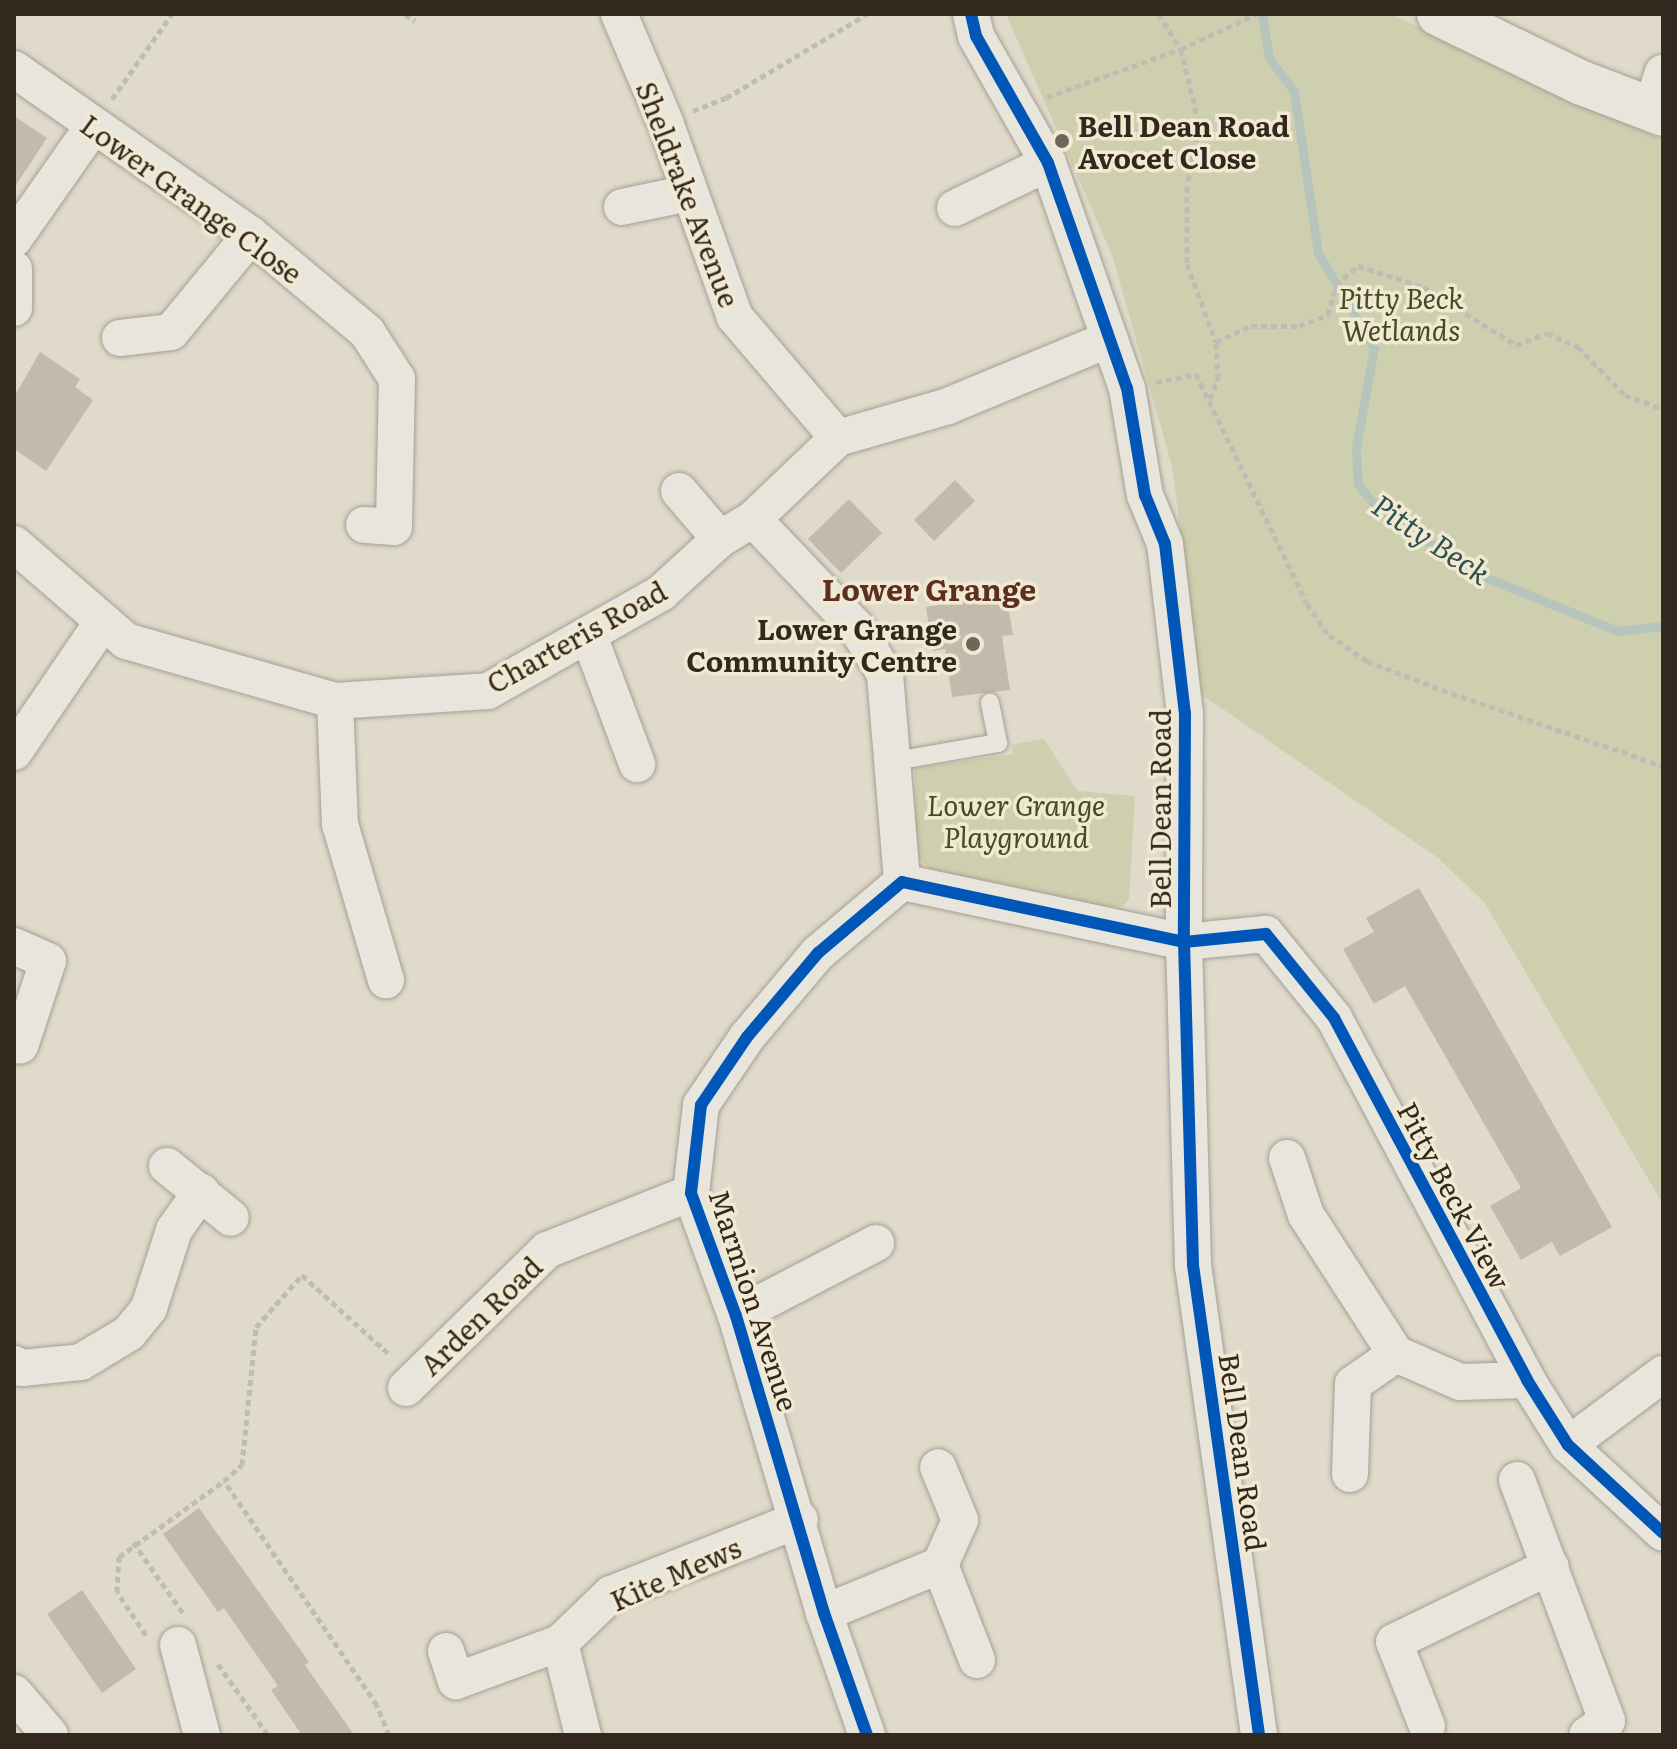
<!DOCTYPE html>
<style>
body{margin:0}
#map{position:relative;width:1677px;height:1749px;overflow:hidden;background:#e0dacb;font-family:Literata,serif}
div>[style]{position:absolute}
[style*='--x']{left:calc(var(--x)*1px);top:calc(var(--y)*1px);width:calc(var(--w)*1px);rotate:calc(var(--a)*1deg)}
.green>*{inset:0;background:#cecfae}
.stream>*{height:9px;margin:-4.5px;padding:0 4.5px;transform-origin:4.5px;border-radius:4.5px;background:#b6c5bc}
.building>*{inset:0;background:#c3b9ac}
.path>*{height:5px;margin-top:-2.5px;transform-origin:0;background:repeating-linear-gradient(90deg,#c1bcb3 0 6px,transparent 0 10px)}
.roads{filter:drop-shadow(0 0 2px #a59f94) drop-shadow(0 0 2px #a59f94)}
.lane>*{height:18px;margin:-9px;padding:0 9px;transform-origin:9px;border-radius:9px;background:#e8e5dc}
.street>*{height:36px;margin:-18px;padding:0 18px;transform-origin:18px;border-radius:18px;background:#e8e5dc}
.secondary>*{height:44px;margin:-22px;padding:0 22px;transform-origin:22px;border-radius:22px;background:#e8e5dc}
.cycleway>*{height:12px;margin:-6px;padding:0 6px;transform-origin:6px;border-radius:6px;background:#0057b8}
.dots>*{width:22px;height:22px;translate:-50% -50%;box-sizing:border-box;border:4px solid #f1e9d1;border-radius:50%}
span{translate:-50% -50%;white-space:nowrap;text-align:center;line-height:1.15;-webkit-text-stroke:7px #f1e9d1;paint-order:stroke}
.poi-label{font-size:28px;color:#32281e;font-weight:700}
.left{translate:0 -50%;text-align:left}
.right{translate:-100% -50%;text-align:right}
.street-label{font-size:28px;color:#32281e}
.park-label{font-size:28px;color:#424d26;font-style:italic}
.water-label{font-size:30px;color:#2e5150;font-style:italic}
.neighbourhood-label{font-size:30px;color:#5b2f21;font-weight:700}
.frame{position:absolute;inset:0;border:16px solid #32281e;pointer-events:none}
</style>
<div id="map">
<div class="green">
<i style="clip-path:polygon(1006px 14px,1390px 14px,1663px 140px,1663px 1204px,1484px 902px,1438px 858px,1201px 694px,1172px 466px,1112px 255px)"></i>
<i style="clip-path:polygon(1044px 739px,1078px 791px,1135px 796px,1129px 899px,1123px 906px,1091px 910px,931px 870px,916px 856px,915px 768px,1013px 754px,1011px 745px)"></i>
</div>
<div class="stream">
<i style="--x:1262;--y:14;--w:45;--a:81"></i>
<i style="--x:1269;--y:58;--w:41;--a:52.9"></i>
<i style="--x:1294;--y:91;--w:164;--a:81.6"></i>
<i style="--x:1318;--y:253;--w:110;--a:59.5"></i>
<i style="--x:1374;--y:348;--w:102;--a:100.2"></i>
<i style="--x:1356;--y:448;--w:36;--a:87"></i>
<i style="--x:1358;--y:484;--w:29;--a:52"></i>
<i style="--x:1376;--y:507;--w:116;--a:34.1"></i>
<i style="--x:1472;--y:572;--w:157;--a:22"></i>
<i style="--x:1618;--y:631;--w:45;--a:-6.3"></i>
</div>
<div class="building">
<i style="clip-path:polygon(14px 116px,47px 138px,14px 188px)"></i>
<i style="clip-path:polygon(40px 352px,80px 379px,75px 387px,93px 400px,46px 471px,14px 449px,14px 397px)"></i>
<i style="clip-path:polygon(955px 480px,975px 501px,934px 541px,914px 520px)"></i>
<i style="clip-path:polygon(849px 499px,882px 533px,841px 573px,808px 539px)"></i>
<i style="clip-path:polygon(1006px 594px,1013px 635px,1002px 636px,1010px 690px,952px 697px,945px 649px,933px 651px,926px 607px)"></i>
<i style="clip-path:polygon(1419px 888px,1612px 1227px,1560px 1256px,1552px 1242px,1521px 1260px,1490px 1206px,1521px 1188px,1405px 986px,1374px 1004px,1343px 949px,1374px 932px,1366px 918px)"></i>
<i style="clip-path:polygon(199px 1508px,309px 1662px,305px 1665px,354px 1735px,302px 1735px,271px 1690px,278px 1686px,224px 1608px,218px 1612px,163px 1534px)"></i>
<i style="clip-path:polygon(82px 1590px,136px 1669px,102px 1693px,47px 1614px)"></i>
</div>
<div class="path">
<i style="--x:405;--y:14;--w:12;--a:35"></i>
<i style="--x:1158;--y:14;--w:42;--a:56.7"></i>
<i style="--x:1181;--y:49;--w:79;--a:76.8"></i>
<i style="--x:1199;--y:126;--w:61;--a:101.3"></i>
<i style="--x:1187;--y:186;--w:78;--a:90"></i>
<i style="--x:1187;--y:264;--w:83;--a:69.6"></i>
<i style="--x:1047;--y:97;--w:142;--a:-19.7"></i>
<i style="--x:1181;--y:49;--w:83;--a:-25"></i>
<i style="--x:112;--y:99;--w:104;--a:-54.8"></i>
<i style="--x:693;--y:111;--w:35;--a:-22"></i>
<i style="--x:726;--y:98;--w:164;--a:-30.8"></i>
<i style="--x:1156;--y:382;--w:41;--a:-11.3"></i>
<i style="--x:1196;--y:374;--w:255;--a:64.2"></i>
<i style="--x:1307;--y:604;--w:38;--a:55"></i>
<i style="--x:1329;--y:635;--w:46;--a:34.4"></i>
<i style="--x:1367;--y:661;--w:80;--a:21.1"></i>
<i style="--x:1442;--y:690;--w:234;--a:19"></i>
<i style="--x:1210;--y:399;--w:22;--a:-68"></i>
<i style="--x:1218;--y:379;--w:37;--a:-93"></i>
<i style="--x:1216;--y:342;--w:38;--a:-25"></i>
<i style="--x:1251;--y:326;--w:48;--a:0"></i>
<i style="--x:1299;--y:326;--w:31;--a:-21"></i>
<i style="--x:1328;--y:315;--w:31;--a:-75"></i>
<i style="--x:1336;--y:285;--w:29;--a:-41"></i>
<i style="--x:1358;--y:266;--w:68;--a:17.9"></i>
<i style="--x:1423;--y:287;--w:110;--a:31.9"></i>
<i style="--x:1516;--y:345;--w:33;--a:-21"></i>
<i style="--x:1547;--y:333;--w:34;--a:24"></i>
<i style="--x:1578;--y:347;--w:67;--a:45.6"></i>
<i style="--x:1625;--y:395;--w:40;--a:20.2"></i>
<i style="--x:133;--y:1542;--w:87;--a:54.8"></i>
<i style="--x:146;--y:1635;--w:52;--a:-124"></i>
<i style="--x:117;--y:1592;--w:35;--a:-87"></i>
<i style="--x:119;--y:1557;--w:130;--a:-35.9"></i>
<i style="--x:218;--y:1664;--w:87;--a:54.8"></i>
<i style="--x:389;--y:1735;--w:32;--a:-112"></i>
<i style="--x:377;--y:1705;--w:271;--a:-124.3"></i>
<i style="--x:224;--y:1481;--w:24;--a:-42"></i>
<i style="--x:242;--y:1465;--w:139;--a:-84.2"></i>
<i style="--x:256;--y:1327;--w:69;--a:-48.5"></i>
<i style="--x:302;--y:1275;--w:120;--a:42.3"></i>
</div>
<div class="roads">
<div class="lane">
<i style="--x:895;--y:761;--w:105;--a:-9.9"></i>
<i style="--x:998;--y:743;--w:41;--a:-101.3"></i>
</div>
<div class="street">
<i style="--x:619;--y:14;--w:117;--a:66.9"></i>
<i style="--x:665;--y:122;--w:207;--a:70.3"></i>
<i style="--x:735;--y:317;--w:159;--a:49.6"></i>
<i style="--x:971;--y:14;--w:23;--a:77"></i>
<i style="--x:976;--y:36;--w:146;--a:60.4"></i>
<i style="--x:1048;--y:163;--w:238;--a:70.7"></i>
<i style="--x:1127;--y:388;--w:109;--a:80.5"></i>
<i style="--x:1145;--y:495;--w:53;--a:67.8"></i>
<i style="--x:1165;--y:544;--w:170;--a:83.3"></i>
<i style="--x:1185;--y:713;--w:229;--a:90.3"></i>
<i style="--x:1184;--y:942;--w:323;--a:88.4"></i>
<i style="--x:1193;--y:1265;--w:475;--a:82"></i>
<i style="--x:14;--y:69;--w:289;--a:35"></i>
<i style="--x:251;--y:235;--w:151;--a:39.9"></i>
<i style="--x:367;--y:332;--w:56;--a:57.4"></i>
<i style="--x:397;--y:379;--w:148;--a:91.2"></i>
<i style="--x:394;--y:527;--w:30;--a:-176"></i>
<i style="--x:1651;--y:109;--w:38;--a:-72"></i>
<i style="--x:622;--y:207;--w:68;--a:-11.8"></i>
<i style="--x:955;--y:208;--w:103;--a:-25.8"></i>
<i style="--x:14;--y:239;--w:138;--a:-55"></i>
<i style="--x:14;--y:269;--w:39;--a:90"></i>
<i style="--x:120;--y:338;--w:51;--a:-6.7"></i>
<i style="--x:171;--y:332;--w:126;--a:-50.5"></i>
<i style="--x:679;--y:491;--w:63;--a:49.5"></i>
<i style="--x:753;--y:519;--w:149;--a:46.4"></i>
<i style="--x:856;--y:627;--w:55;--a:58.3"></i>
<i style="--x:885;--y:674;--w:209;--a:85.3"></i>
<i style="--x:14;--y:544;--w:148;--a:40.9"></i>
<i style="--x:126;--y:641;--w:217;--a:16"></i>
<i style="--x:335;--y:701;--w:153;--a:-3.7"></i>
<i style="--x:488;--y:691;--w:199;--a:-29.5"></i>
<i style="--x:661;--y:593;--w:80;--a:-42.5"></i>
<i style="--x:720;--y:539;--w:39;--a:-31"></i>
<i style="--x:753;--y:519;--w:117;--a:-43.6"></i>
<i style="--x:838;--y:438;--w:115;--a:-16.2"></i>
<i style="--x:948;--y:406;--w:175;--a:-22.5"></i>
<i style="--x:589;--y:636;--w:137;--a:69.4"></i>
<i style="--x:335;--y:701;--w:123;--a:87.7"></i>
<i style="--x:340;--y:824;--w:163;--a:73.6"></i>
<i style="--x:14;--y:752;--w:156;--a:-55.7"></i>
<i style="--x:14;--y:946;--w:37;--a:24"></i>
<i style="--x:48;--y:961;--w:89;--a:108.2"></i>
<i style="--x:1287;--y:1158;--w:60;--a:71.6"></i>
<i style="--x:1306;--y:1215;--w:166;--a:57.1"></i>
<i style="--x:167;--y:1166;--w:82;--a:39.1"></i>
<i style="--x:736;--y:1316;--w:158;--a:-27.5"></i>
<i style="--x:14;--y:1364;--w:9;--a:27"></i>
<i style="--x:22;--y:1368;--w:59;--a:-5.8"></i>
<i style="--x:81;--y:1362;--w:56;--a:-31.1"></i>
<i style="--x:129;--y:1333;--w:32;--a:-51"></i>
<i style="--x:149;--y:1308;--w:82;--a:-72.2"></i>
<i style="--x:174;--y:1230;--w:47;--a:-54.6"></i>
<i style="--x:406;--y:1388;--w:197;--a:-44.4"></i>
<i style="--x:547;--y:1250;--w:155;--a:-21.6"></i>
<i style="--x:1568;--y:1445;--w:119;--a:-36.8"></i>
<i style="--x:1350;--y:1474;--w:90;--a:-88.1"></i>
<i style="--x:1353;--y:1384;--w:52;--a:-34.9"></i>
<i style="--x:1396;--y:1354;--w:70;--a:23.6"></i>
<i style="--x:1460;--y:1382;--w:67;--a:-1.7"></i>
<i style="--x:1517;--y:1480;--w:257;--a:69.5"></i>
<i style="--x:1607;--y:1721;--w:24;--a:145"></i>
<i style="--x:940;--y:1565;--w:102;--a:68.7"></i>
<i style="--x:824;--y:1613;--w:126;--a:-22.5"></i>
<i style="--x:940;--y:1565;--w:49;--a:-66"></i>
<i style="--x:960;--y:1520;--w:57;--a:-112.5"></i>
<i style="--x:560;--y:1643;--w:95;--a:76"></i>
<i style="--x:178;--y:1645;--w:93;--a:75.1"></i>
<i style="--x:446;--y:1651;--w:32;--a:72"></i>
<i style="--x:456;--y:1681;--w:111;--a:-20.1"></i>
<i style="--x:560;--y:1643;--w:71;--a:-43.9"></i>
<i style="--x:611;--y:1594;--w:203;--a:-21.6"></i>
<i style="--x:14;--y:1693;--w:55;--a:49.4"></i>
<i style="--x:1427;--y:1726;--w:90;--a:-111.4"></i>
<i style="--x:1394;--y:1642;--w:174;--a:-25.8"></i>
<i style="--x:867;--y:1735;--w:129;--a:-109.4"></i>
<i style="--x:824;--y:1613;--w:310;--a:-106.5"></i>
<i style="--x:736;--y:1316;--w:131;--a:-110.1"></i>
<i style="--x:691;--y:1193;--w:89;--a:-83.5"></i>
<i style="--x:701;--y:1105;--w:82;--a:-55.9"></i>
<i style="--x:747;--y:1037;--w:110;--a:-49.8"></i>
<i style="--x:818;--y:953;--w:110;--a:-40.2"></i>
<i style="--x:902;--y:882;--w:288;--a:12"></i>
<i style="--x:1184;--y:942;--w:82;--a:-5.6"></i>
<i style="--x:1266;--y:934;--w:108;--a:51"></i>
<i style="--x:1334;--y:1018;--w:410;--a:61.9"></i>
<i style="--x:1527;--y:1380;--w:77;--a:57.8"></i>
<i style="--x:1568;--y:1445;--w:129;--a:42.8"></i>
</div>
<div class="secondary">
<i style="--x:1439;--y:14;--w:159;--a:25.8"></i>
<i style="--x:1582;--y:83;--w:87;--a:20.9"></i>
</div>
</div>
<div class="cycleway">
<i style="--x:971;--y:14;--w:23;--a:77"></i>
<i style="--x:976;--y:36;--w:146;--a:60.4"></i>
<i style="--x:1048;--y:163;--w:238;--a:70.7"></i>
<i style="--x:1127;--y:388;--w:109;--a:80.5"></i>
<i style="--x:1145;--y:495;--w:53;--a:67.8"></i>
<i style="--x:1165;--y:544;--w:170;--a:83.3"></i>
<i style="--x:1185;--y:713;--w:229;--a:90.3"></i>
<i style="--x:1184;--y:942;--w:323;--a:88.4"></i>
<i style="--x:1193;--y:1265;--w:475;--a:82"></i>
<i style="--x:867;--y:1735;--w:129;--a:-109.4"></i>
<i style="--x:824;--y:1613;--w:310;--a:-106.5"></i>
<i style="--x:736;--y:1316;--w:131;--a:-110.1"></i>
<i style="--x:691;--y:1193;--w:89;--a:-83.5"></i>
<i style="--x:701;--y:1105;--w:82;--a:-55.9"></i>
<i style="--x:747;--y:1037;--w:110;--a:-49.8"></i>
<i style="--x:818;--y:953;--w:110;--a:-40.2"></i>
<i style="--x:902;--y:882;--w:288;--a:12"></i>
<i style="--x:1184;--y:942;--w:82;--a:-5.6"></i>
<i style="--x:1266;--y:934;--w:108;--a:51"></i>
<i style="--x:1334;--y:1018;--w:410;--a:61.9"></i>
<i style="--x:1527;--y:1380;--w:77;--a:57.8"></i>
<i style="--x:1568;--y:1445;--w:129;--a:42.8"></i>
</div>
<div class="dots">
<i style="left:1062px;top:141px;background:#6f665b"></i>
<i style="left:973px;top:644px;background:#6f665b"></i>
</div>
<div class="poi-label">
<span class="left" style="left:1078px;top:141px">Bell Dean Road<br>Avocet Close</span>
<span class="right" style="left:957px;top:644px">Lower Grange<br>Community Centre</span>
</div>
<div class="street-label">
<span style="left:689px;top:194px;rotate:69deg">Sheldrake Avenue</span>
<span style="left:192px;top:198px;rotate:36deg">Lower Grange Close</span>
<span style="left:576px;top:636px;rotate:-29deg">Charteris Road</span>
<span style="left:1159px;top:809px;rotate:-90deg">Bell Dean Road</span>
<span style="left:1455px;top:1195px;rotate:62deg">Pitty Beck View</span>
<span style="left:755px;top:1300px;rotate:72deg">Marmion Avenue</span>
<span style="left:480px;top:1315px;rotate:-44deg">Arden Road</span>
<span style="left:1244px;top:1452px;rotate:82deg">Bell Dean Road</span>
<span style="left:675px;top:1573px;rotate:-24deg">Kite Mews</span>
</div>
<div class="park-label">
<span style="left:1401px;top:313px">Pitty Beck<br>Wetlands</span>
<span style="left:1016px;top:820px">Lower Grange<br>Playground</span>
</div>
<div class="water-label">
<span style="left:1432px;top:538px;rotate:34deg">Pitty Beck</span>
</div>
<div class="neighbourhood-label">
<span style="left:929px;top:588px">Lower Grange</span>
</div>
<div class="frame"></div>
</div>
